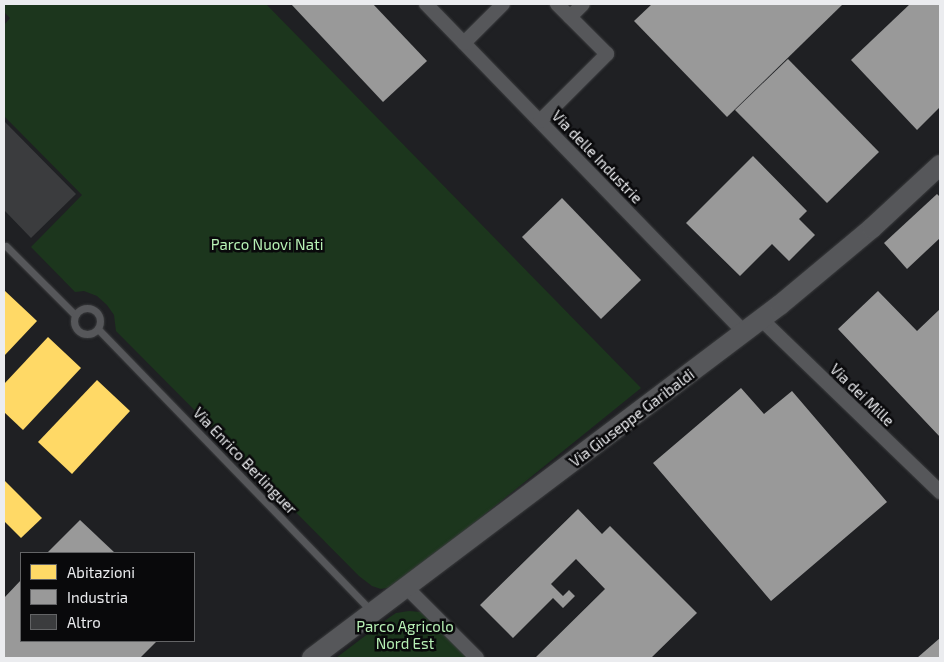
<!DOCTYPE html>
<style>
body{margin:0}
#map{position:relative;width:944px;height:662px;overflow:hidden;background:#1f2023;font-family:"Exo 2",sans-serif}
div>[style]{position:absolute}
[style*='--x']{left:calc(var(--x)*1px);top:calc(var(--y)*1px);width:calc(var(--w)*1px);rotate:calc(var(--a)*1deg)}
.green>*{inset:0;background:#1c361d}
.homes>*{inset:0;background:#ffd966}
.industry>*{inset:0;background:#999}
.building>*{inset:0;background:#3b3c3e}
.roads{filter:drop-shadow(0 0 1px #3a3b3d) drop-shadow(0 0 1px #3a3b3d)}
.lane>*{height:7px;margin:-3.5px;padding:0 3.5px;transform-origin:3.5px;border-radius:3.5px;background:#56575a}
.lane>.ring{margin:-3.5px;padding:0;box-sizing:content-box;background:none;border:7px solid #56575a;border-radius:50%}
.street>*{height:14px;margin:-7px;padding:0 7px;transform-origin:7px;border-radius:7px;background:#56575a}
.secondary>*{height:20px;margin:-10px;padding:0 10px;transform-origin:10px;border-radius:10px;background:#56575a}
span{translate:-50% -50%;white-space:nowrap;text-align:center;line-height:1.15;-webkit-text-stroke:5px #09090b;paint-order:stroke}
.street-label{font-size:15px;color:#ebecef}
.park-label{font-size:15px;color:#b7f1b5}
.frame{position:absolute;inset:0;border:5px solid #ebecef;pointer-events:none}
.legend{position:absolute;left:20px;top:552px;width:175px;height:90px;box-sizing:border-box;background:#09090b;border:1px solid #636466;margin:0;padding:6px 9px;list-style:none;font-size:15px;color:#ebecef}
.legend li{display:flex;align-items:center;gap:10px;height:25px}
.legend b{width:25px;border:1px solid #636466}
</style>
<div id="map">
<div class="green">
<i style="clip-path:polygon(4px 4px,266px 4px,641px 388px,396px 586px,381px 589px,372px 586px,359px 576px,116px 331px,114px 315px,107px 305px,97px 296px,84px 291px,75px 292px,31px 247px,82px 195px,4px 116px,4px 25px,10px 18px,4px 12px)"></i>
<i style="clip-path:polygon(409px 611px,421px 612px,470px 658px,336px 658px,390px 617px,396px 613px)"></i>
</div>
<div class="homes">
<i style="clip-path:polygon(4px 290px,37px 321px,4px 356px)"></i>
<i style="clip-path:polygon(48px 337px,81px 368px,23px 430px,4px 412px,4px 384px)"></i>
<i style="clip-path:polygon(97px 380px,130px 411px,72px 474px,38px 442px)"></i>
<i style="clip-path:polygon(4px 480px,42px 518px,21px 538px,4px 521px)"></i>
</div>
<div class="industry">
<i style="clip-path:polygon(291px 4px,373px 4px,427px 61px,383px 102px)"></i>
<i style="clip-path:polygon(652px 4px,843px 4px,727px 117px,634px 21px)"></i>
<i style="clip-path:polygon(910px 4px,940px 4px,940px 107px,917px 130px,851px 60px)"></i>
<i style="clip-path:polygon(788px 59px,879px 152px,827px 203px,735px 110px)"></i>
<i style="clip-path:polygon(753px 156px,807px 211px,799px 219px,815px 235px,789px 261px,772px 244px,740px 276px,686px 223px)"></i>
<i style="clip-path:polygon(937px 194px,940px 197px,940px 238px,907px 269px,884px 243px)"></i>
<i style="clip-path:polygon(562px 198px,641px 280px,601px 319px,522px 237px)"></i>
<i style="clip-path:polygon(878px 291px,917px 331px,940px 309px,940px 437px,838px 329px)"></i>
<i style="clip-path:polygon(741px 388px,764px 414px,792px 391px,887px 502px,771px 601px,653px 463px)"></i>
<i style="clip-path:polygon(578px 509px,602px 534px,610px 526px,697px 613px,651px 658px,535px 658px,605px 589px,576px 559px,551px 584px,563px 596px,569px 590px,575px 596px,563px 608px,553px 598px,513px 638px,480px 605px)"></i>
<i style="clip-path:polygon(80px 520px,115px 553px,47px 553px)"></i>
<i style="clip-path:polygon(21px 580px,21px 641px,157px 641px,140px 658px,4px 658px,4px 598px)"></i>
<i style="clip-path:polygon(940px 638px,940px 658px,917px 658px)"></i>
</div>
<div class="building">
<i style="clip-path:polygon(4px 121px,76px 194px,31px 238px,4px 210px)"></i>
</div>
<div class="roads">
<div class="lane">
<i style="--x:6;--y:246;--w:98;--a:45"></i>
<i class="ring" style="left:74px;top:308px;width:19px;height:19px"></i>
<i style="--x:98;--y:329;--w:391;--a:45.9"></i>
</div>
<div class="street">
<i style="--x:426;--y:4;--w:458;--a:45.9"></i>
<i style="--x:570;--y:17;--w:18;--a:-45"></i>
<i style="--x:464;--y:43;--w:55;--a:-45"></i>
<i style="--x:540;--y:121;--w:95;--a:-45"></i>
<i style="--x:607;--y:54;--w:71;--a:-135"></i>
<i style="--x:762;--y:320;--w:248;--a:44"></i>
<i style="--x:407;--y:588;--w:99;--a:45"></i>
</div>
<div class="secondary">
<i style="--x:312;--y:658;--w:586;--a:-37.03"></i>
<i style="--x:780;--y:305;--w:120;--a:-39.9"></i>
<i style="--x:872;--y:228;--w:93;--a:-42.8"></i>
</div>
</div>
<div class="street-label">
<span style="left:597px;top:157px;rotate:46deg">Via delle Industrie</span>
<span style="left:862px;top:395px;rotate:44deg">Via dei Mille</span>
<span style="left:632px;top:418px;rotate:-37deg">Via Giuseppe Garibaldi</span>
<span style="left:245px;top:461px;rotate:46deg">Via Enrico Berlinguer</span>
</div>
<div class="park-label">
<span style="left:267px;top:245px">Parco Nuovi Nati</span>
<span style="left:405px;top:635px">Parco Agricolo<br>Nord Est</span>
</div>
<div class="frame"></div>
<ul class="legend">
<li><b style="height:14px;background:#ffd966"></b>Abitazioni</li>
<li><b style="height:14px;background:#999"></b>Industria</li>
<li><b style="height:14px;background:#3b3c3e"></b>Altro</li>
</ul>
</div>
